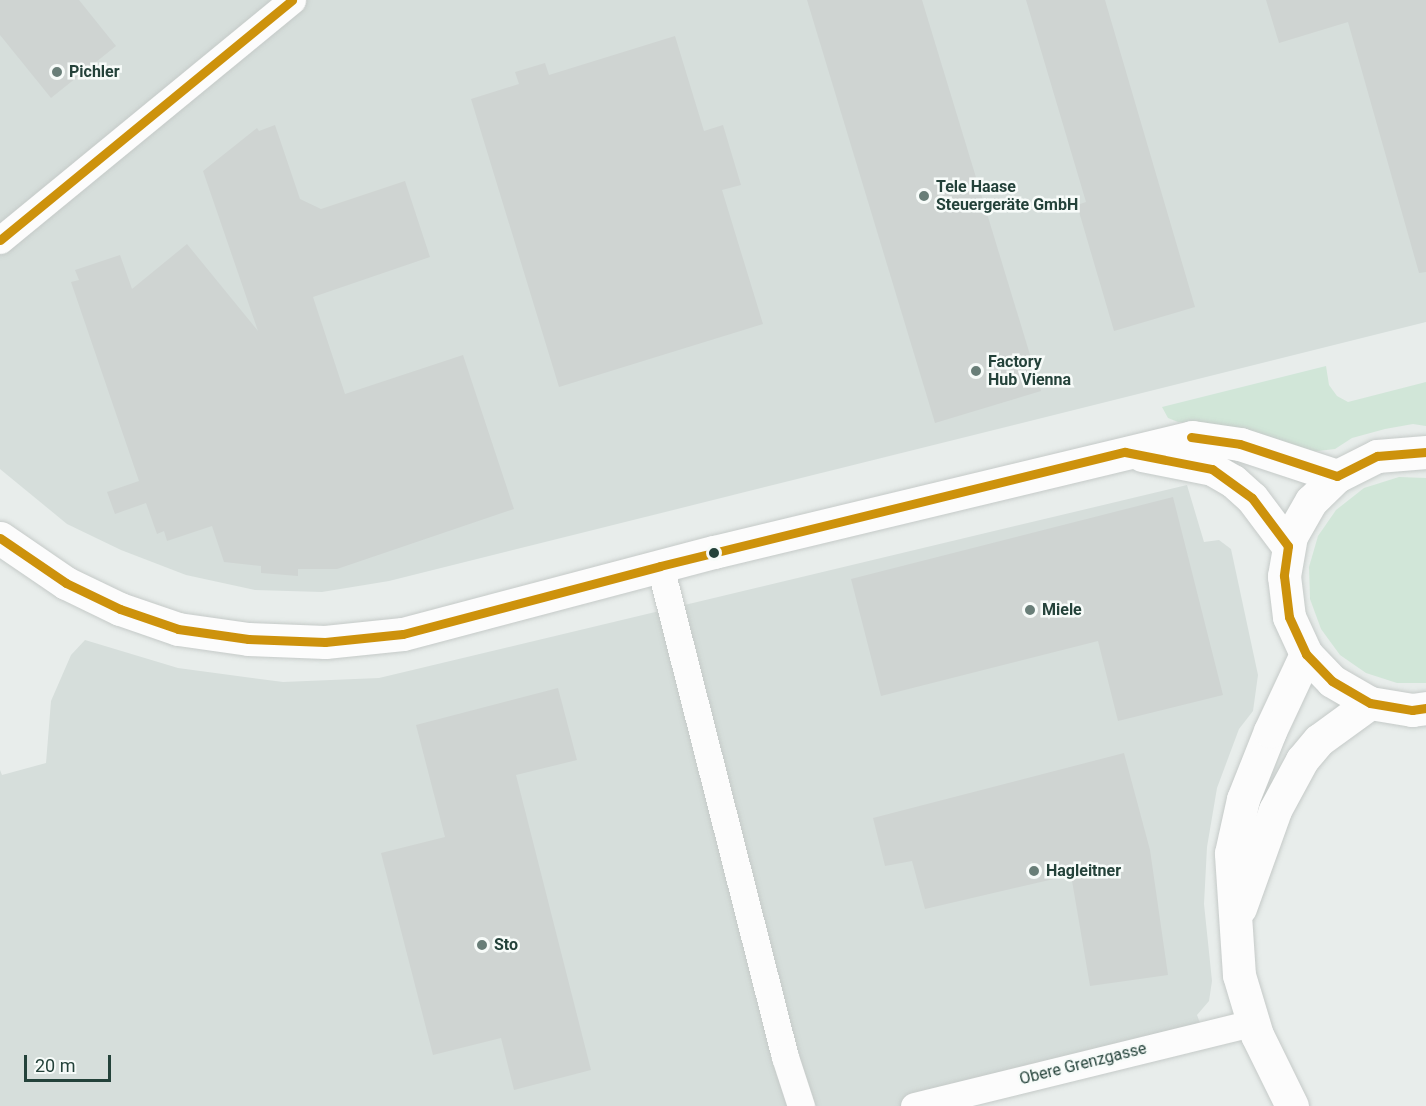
<!DOCTYPE html>
<meta charset="utf-8">
<style>
body{margin:0}
#map{position:relative;width:1426px;height:1106px;overflow:hidden;background:#e8edeb;font-family:Roboto,sans-serif}
div>[style]{position:absolute}
[style*='--x']{left:calc(var(--x)*1px);top:calc(var(--y)*1px);width:calc(var(--w)*1px);rotate:calc(var(--a)*1deg)}
.built>*{inset:0;background:#d6dedb}
.green>*{inset:0;background:#d1e6d8}
.building>*{inset:0;background:#cfd4d2}
.roads{filter:drop-shadow(0 0 2px #c5cac8) drop-shadow(0 0 2px #c5cac8)}
.minor>*{height:27px;margin:-13.5px;padding:0 13.5px;transform-origin:13.5px;border-radius:13.5px;background:#fcfcfc}
.secondary>*{height:33px;margin:-16.5px;padding:0 16.5px;transform-origin:16.5px;border-radius:16.5px;background:#fcfcfc}
.bus-1>*{height:9px;margin:-4.5px;padding:0 4.5px;transform-origin:4.5px;border-radius:4.5px;background:#cd920c}
.dots>*{width:16px;height:16px;translate:-50% -50%;box-sizing:border-box;border:3px solid #f7fbf9;border-radius:50%}
span{translate:-50% -50%;white-space:nowrap;text-align:center;line-height:1.15;-webkit-text-stroke:5px #f7fbf9;paint-order:stroke}
.poi-label{font-size:16px;color:#24423a;font-weight:700}
.left{translate:0 -50%;text-align:left}
.street-label{font-size:16px;color:#24423a}
.scale{position:absolute;left:24px;top:1055px;width:87px;height:27px;box-sizing:border-box;border:3px solid #24423a;border-top:0;padding-left:8px;font-size:18px;line-height:21px;white-space:nowrap;color:#24423a;-webkit-text-stroke:4px #f7fbf9;paint-order:stroke}
</style>
<div id="map">
<div class="built">
<i style="clip-path:polygon(0 0,1426px 0,1426px 322px,389px 581px,322px 592px,255px 590px,186px 575px,121px 550px,67px 524px,0 469px)"></i>
<i style="clip-path:polygon(1187px 485px,1204px 542px,1219px 540px,1231px 549px,1258px 675px,1253px 711px,1239px 729px,1217px 788px,1207px 847px,1204px 904px,1212px 981px,1209px 1001px,1197px 1015px,1207px 1041px,951px 1106px,0 1106px,0 770px,2px 775px,46px 763px,51px 701px,71px 655px,85px 640px,178px 668px,283px 682px,379px 678px)"></i>
</div>
<div class="green">
<i style="clip-path:polygon(1326px 366px,1329px 385px,1337px 396px,1348px 402px,1426px 382px,1426px 426px,1413px 424px,1385px 429px,1352px 438px,1335px 449px,1309px 452px,1233px 427px,1178px 422px,1168px 418px,1162px 407px)"></i>
<i style="clip-path:polygon(1399px 477px,1426px 478px,1426px 683px,1397px 683px,1366px 673px,1340px 655px,1321px 629px,1310px 599px,1309px 567px,1318px 536px,1336px 510px,1364px 488px)"></i>
</div>
<div class="building">
<i style="clip-path:polygon(0 0,79px 0,116px 46px,51px 98px,0 35px)"></i>
<i style="clip-path:polygon(807px 0,922px 0,1041px 391px,935px 423px)"></i>
<i style="clip-path:polygon(1026px 0,1105px 0,1195px 307px,1114px 331px,1077px 205px,1086px 202px)"></i>
<i style="clip-path:polygon(1266px 0,1426px 0,1426px 272px,1419px 273px,1348px 22px,1279px 43px)"></i>
<i style="clip-path:polygon(675px 36px,704px 131px,723px 125px,741px 185px,722px 190px,763px 324px,559px 387px,471px 99px,519px 84px,515px 72px,545px 63px,549px 75px)"></i>
<i style="clip-path:polygon(275px 125px,300px 199px,321px 209px,405px 181px,430px 257px,313px 297px,345px 394px,463px 355px,514px 509px,337px 569px,298px 569px,298px 576px,261px 573px,261px 566px,224px 562px,212px 526px,167px 541px,164px 531px,157px 534px,146px 503px,115px 514px,107px 492px,139px 481px,71px 282px,79px 280px,75px 270px,120px 255px,132px 289px,187px 244px,258px 331px,203px 171px,257px 128px,259px 131px)"></i>
<i style="clip-path:polygon(1173px 497px,1223px 695px,1118px 721px,1098px 641px,881px 696px,851px 579px)"></i>
<i style="clip-path:polygon(558px 688px,577px 760px,516px 775px,591px 1070px,514px 1090px,501px 1038px,433px 1055px,381px 853px,445px 837px,416px 725px)"></i>
<i style="clip-path:polygon(1124px 753px,1150px 850px,1168px 975px,1090px 986px,1071px 875px,925px 909px,912px 861px,885px 866px,873px 818px)"></i>
</div>
<div class="roads">
<div class="minor">
<i style="--x:0;--y:240;--w:378;--a:-39.4"></i>
<i style="--x:660;--y:566;--w:507;--a:75.72"></i>
<i style="--x:785;--y:1057;--w:52;--a:71.9"></i>
<i style="--x:914;--y:1106;--w:348;--a:-13.8"></i>
</div>
<div class="secondary">
<i style="--x:1426;--y:452;--w:49;--a:175.3"></i>
<i style="--x:1377;--y:456;--w:45;--a:153.4"></i>
<i style="--x:1337;--y:476;--w:36;--a:136"></i>
<i style="--x:1311;--y:501;--w:40;--a:119.7"></i>
<i style="--x:1291;--y:536;--w:41;--a:99.9"></i>
<i style="--x:1284;--y:576;--w:41;--a:83"></i>
<i style="--x:1289;--y:617;--w:41;--a:65.3"></i>
<i style="--x:1306;--y:654;--w:37;--a:46"></i>
<i style="--x:1332;--y:681;--w:44;--a:30.1"></i>
<i style="--x:1370;--y:703;--w:43;--a:9.5"></i>
<i style="--x:1412;--y:710;--w:14;--a:-8"></i>
<i style="--x:1142;--y:455;--w:71;--a:11.3"></i>
<i style="--x:1212;--y:469;--w:24;--a:30"></i>
<i style="--x:1233;--y:481;--w:25;--a:42"></i>
<i style="--x:1252;--y:498;--w:60;--a:53.1"></i>
<i style="--x:0;--y:538;--w:80;--a:34.3"></i>
<i style="--x:66;--y:583;--w:60;--a:25.7"></i>
<i style="--x:120;--y:609;--w:61;--a:19"></i>
<i style="--x:178;--y:629;--w:71;--a:8.1"></i>
<i style="--x:248;--y:639;--w:77;--a:2.2"></i>
<i style="--x:325;--y:642;--w:78;--a:-5.9"></i>
<i style="--x:403;--y:634;--w:322;--a:-14.8"></i>
<i style="--x:714;--y:552;--w:492;--a:-13.5"></i>
<i style="--x:1192;--y:437;--w:49;--a:8.3"></i>
<i style="--x:1240;--y:444;--w:102;--a:18.3"></i>
<i style="--x:1240;--y:908;--w:104;--a:-70.3"></i>
<i style="--x:1275;--y:810;--w:57;--a:-61.6"></i>
<i style="--x:1302;--y:760;--w:26;--a:-50"></i>
<i style="--x:1319;--y:740;--w:63;--a:-36"></i>
<i style="--x:1292;--y:1106;--w:79;--a:-116.2"></i>
<i style="--x:1257;--y:1035;--w:63;--a:-106.7"></i>
<i style="--x:1239;--y:975;--w:122;--a:-93.8"></i>
<i style="--x:1231;--y:853;--w:55;--a:-77.5"></i>
<i style="--x:1243;--y:799;--w:73;--a:-68.3"></i>
<i style="--x:1270;--y:731;--w:85;--a:-64.9"></i>
</div>
</div>
<div class="bus-1">
<i style="--x:0;--y:240;--w:378;--a:-39.4"></i>
<i style="--x:1191;--y:437;--w:49;--a:8.1"></i>
<i style="--x:1240;--y:444;--w:102;--a:18.3"></i>
<i style="--x:1337;--y:476;--w:45;--a:-26.6"></i>
<i style="--x:1377;--y:456;--w:49;--a:-4.7"></i>
<i style="--x:0;--y:538;--w:80;--a:34.3"></i>
<i style="--x:66;--y:583;--w:60;--a:25.7"></i>
<i style="--x:120;--y:609;--w:61;--a:19"></i>
<i style="--x:178;--y:629;--w:71;--a:8.1"></i>
<i style="--x:248;--y:639;--w:77;--a:2.2"></i>
<i style="--x:325;--y:642;--w:78;--a:-5.9"></i>
<i style="--x:403;--y:634;--w:266;--a:-14.8"></i>
<i style="--x:660;--y:566;--w:479;--a:-13.8"></i>
<i style="--x:1125;--y:452;--w:89;--a:11.1"></i>
<i style="--x:1212;--y:469;--w:49;--a:35.9"></i>
<i style="--x:1252;--y:498;--w:60;--a:53.1"></i>
<i style="--x:1288;--y:546;--w:30;--a:98"></i>
<i style="--x:1284;--y:576;--w:41;--a:83"></i>
<i style="--x:1289;--y:617;--w:41;--a:65.3"></i>
<i style="--x:1306;--y:654;--w:37;--a:46"></i>
<i style="--x:1332;--y:681;--w:44;--a:30.1"></i>
<i style="--x:1370;--y:703;--w:43;--a:9.5"></i>
<i style="--x:1412;--y:710;--w:14;--a:-8"></i>
</div>
<div class="dots">
<i style="left:57px;top:72px;background:#697e78"></i>
<i style="left:924px;top:196px;background:#697e78"></i>
<i style="left:976px;top:371px;background:#697e78"></i>
<i style="left:714px;top:553px;background:#24423a"></i>
<i style="left:1030px;top:610px;background:#697e78"></i>
<i style="left:1034px;top:871px;background:#697e78"></i>
<i style="left:482px;top:945px;background:#697e78"></i>
</div>
<div class="poi-label">
<span class="left" style="left:69px;top:72px">Pichler</span>
<span class="left" style="left:936px;top:196px">Tele Haase<br>Steuergeräte GmbH</span>
<span class="left" style="left:988px;top:371px">Factory<br>Hub Vienna</span>
<span class="left" style="left:1042px;top:610px">Miele</span>
<span class="left" style="left:1046px;top:871px">Hagleitner</span>
<span class="left" style="left:494px;top:945px">Sto</span>
</div>
<div class="street-label">
<span style="left:1083px;top:1064px;rotate:-14deg">Obere Grenzgasse</span>
</div>
<div class="scale">20 m</div>
</div>
